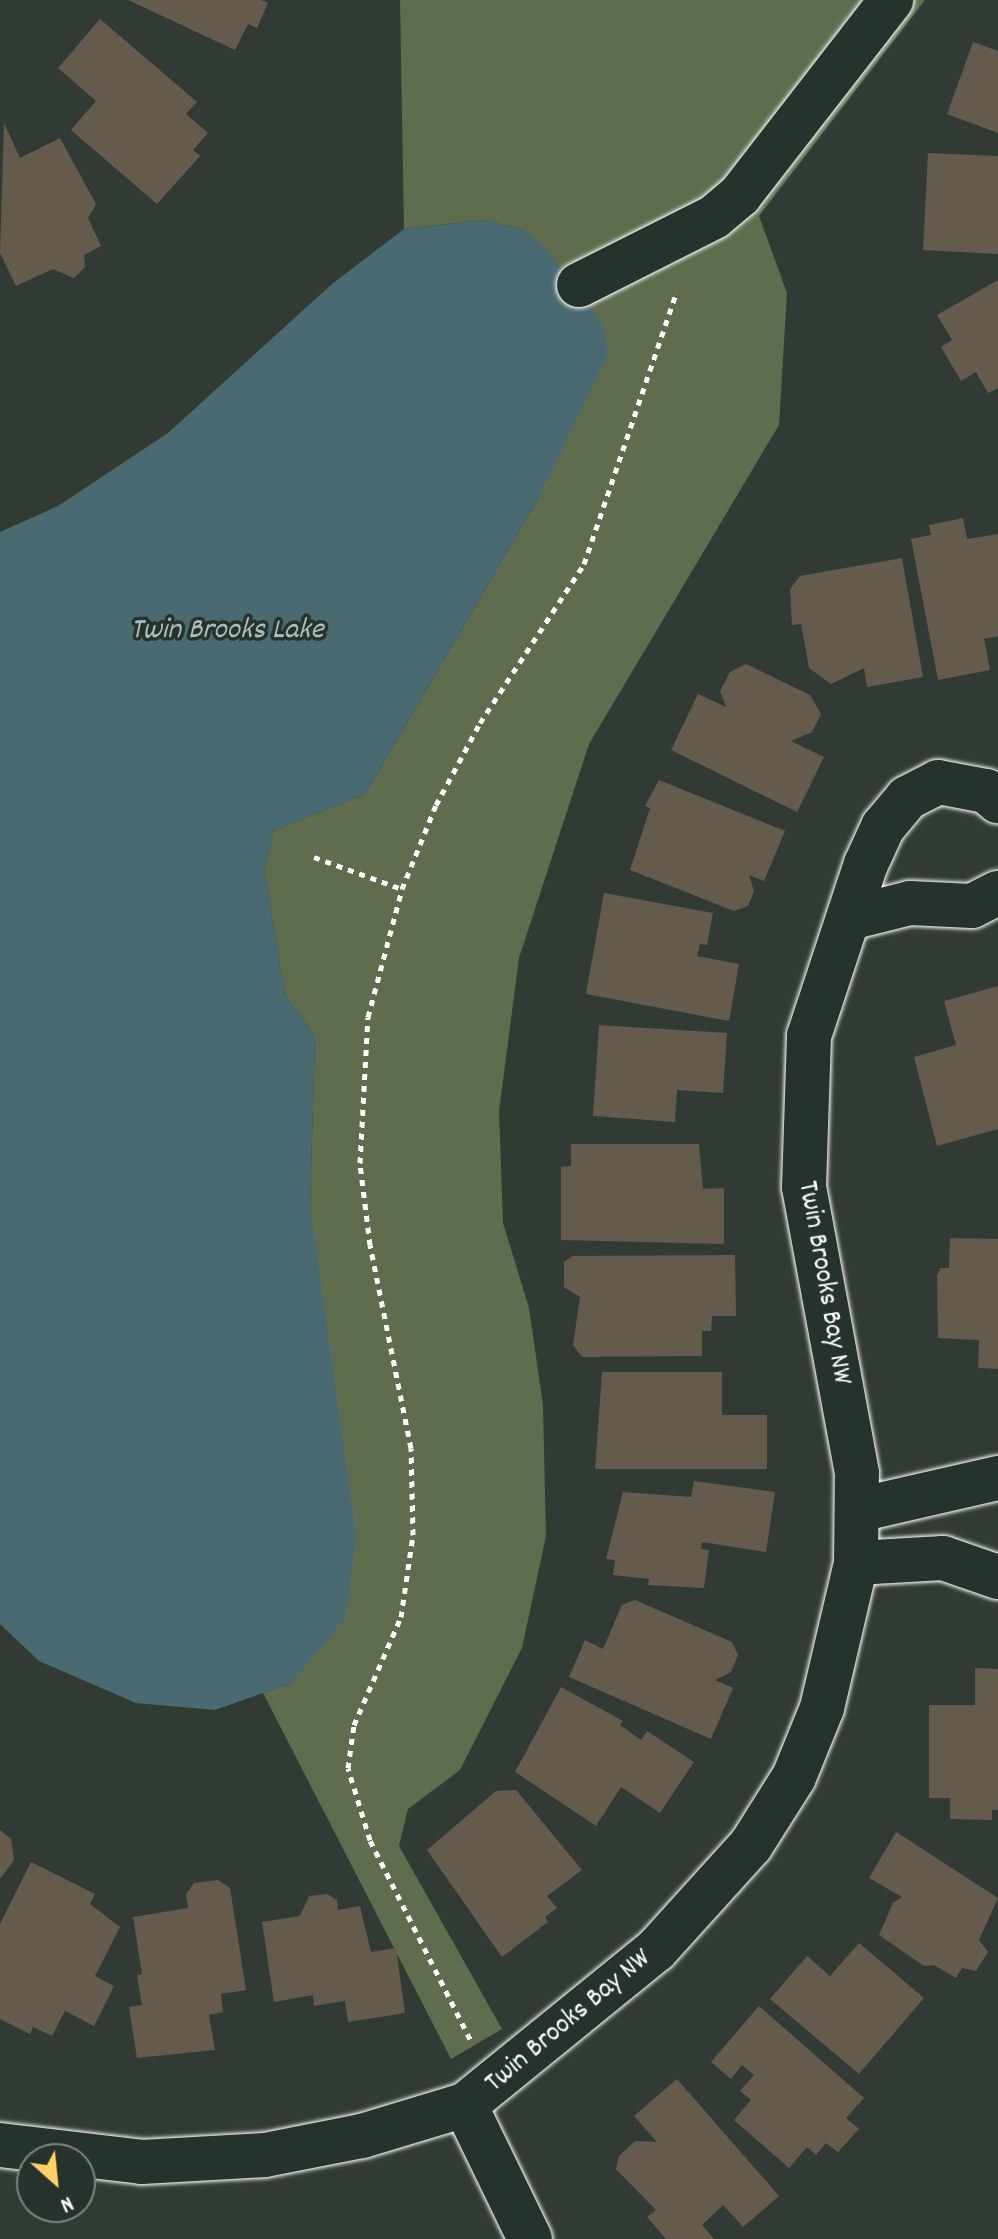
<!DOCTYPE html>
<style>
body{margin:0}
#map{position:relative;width:998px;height:2239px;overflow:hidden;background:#323b33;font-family:Dekko,sans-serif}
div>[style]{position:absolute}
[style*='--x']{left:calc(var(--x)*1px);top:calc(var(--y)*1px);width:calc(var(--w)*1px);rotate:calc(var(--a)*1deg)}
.green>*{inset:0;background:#5f6c4e}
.water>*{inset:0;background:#4a6a71}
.building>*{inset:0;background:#645b4d}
.path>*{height:5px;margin-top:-2.5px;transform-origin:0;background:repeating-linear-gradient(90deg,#fff 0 6px,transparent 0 12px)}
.roads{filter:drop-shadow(0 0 2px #fff) drop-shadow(0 0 2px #fff)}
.minor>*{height:44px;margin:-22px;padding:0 22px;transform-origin:22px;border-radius:22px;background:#26332d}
span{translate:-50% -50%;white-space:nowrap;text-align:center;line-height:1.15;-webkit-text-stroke:7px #26332d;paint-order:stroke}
.street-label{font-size:28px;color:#fff}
.water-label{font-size:30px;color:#aebcbf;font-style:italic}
.north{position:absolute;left:16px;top:2143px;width:80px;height:80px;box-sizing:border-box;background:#26332d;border:2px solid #7d8581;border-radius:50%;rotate:153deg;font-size:22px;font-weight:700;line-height:32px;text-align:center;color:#fff}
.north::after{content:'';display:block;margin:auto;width:28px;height:36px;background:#ffd166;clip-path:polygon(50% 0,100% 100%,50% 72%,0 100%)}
</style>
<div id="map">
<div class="green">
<i style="clip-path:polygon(400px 0,925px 0,759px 216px,787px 293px,779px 425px,589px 744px,519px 958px,499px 1111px,503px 1223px,529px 1308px,543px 1405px,546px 1536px,522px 1648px,460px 1770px,408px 1809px,399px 1846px,502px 2029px,451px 2059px,263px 1693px,291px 1683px,328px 1367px,310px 1207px,315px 1037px,285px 995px,264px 871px,274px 830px,365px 794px,539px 497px,573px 281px,524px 230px,484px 220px,404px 229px)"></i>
</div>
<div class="water">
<i style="clip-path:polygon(484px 220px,524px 230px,545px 248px,602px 324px,608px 353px,539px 497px,365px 794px,274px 830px,264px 871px,285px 995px,315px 1037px,310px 1207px,356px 1537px,345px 1618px,291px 1683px,215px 1710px,136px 1703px,39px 1661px,0 1624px,0 532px,58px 506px,168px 433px,332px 284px,404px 229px)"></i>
</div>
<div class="building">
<i style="clip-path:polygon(128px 0,261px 0,268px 3px,257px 28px,248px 24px,235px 50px)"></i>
<i style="clip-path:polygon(100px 19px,197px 102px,186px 114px,208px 133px,193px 150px,200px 156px,157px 204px,71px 130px,96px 101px,58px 68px)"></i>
<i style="clip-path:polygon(973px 42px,998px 51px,998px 133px,947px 114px)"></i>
<i style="clip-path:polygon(4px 123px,20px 158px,60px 138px,96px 204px,88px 218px,101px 246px,84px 255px,85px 267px,74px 278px,53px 269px,16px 286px,0 253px)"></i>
<i style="clip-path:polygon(928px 153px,998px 156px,998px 254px,923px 250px)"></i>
<i style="clip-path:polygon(998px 280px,998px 388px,988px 393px,976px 372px,961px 381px,941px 347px,952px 340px,937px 315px)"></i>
<i style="clip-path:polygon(963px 518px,967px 539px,998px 534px,998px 636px,984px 639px,990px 670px,938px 680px,911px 539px,931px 535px,929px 525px)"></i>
<i style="clip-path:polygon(902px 558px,923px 677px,867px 687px,864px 668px,831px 684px,809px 668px,801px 624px,792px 625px,790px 589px,800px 576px)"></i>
<i style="clip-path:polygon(746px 664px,810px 695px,821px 714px,812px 732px,791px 741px,824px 757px,797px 812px,671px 750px,698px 694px,726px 707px,720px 691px,730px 672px)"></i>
<i style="clip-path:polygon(659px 780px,785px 831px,764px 881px,749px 875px,754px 891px,748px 906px,734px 911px,630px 870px,650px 808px,645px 806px)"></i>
<i style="clip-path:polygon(604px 893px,713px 913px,707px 945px,700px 944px,697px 956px,739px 964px,729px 1021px,586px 994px)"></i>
<i style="clip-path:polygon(998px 986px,998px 1129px,937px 1146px,914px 1057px,956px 1045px,944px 1001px)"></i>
<i style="clip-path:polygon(599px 1025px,727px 1033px,723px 1093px,677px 1090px,675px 1122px,593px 1116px)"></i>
<i style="clip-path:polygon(571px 1144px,699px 1144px,703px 1189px,724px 1188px,724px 1244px,561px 1240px,561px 1167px,571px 1166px)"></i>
<i style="clip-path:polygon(950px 1238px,998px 1239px,998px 1369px,978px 1368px,979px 1340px,938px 1338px,937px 1276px,940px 1268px,949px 1268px)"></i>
<i style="clip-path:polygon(735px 1255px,736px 1316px,712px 1316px,711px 1331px,702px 1331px,702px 1356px,582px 1357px,573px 1345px,580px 1297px,564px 1287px,564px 1262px,572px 1256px)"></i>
<i style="clip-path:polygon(602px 1372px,722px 1372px,722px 1415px,767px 1415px,767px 1469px,595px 1469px)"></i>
<i style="clip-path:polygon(694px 1481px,775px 1492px,766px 1552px,702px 1542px,701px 1549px,709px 1550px,704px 1588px,648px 1585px,649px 1579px,613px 1575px,615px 1560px,606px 1559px,623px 1492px,691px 1497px)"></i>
<i style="clip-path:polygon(635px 1600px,732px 1642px,738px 1655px,731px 1672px,715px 1680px,733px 1688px,711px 1739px,569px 1677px,585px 1640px,603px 1649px,622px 1605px)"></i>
<i style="clip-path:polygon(975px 1668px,998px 1669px,998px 1810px,992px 1810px,992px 1820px,950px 1819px,950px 1798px,929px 1798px,929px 1705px,975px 1705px)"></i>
<i style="clip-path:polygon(561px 1687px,623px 1721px,620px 1725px,641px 1740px,647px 1731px,694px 1762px,660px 1813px,621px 1787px,596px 1826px,515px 1772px)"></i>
<i style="clip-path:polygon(516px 1790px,582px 1870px,547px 1896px,557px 1908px,545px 1917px,548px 1922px,502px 1957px,427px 1850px,496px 1791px)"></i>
<i style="clip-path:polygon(0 1830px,11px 1839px,14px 1860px,0 1879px)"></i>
<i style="clip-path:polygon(896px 1832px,998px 1898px,979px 1940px,988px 1952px,976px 1971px,962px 1968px,956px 1978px,934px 1965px,924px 1966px,879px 1935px,893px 1903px,902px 1897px,869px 1878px)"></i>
<i style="clip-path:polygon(31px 1862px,95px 1894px,90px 1904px,120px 1927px,95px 1976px,114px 1986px,94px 2026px,65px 2011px,52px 2036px,33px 2027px,30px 2034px,0 2019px,0 1924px)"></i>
<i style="clip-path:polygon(218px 1880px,230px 1888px,246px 1990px,221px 1994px,223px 2012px,209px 2015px,215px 2050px,137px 2058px,129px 2007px,142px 2005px,137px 1975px,142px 1974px,133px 1917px,188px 1908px,186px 1894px,194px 1883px)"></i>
<i style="clip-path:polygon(327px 1894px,337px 1900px,338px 1910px,360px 1906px,371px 1952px,396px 1948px,405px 2013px,348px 2022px,345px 2001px,314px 2006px,313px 1995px,274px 2002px,262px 1922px,300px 1916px,309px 1896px)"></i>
<i style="clip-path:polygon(859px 1943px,924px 1998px,859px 2074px,770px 1999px,807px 1956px,830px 1976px)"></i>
<i style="clip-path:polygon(759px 2006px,864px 2098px,846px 2118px,859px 2129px,838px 2152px,826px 2143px,816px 2155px,807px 2147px,789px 2168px,734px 2120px,751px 2100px,740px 2091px,754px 2075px,742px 2065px,731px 2079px,711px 2062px)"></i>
<i style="clip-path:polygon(677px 2079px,779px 2196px,743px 2227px,723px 2205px,702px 2225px,714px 2239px,666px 2239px,647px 2217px,656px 2210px,616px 2169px,619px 2156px,635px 2141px,657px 2142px,634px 2116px)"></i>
</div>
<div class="path">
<i style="--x:314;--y:857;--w:94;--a:20"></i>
<i style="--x:470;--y:2039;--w:223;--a:-116.7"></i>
<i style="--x:370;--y:1840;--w:75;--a:-107"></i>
<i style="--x:348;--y:1768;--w:43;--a:-82.1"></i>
<i style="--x:354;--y:1725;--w:118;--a:-66.5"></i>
<i style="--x:401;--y:1617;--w:83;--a:-81.7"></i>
<i style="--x:413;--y:1535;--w:87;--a:-91.3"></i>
<i style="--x:411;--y:1448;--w:207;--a:-101.4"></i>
<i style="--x:370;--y:1245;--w:83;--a:-97"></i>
<i style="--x:360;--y:1163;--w:146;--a:-86.9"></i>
<i style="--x:368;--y:1017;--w:132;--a:-75.1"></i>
<i style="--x:402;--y:889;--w:91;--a:-68"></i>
<i style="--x:436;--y:805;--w:93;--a:-61.8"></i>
<i style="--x:480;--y:723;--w:190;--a:-56.8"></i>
<i style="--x:584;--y:564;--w:288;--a:-71.2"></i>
</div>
<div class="roads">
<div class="minor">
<i style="--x:579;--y:285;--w:151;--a:-26.7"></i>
<i style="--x:714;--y:217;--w:34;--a:-40"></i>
<i style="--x:740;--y:195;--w:247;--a:-52.2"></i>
<i style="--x:850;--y:918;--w:62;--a:-14"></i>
<i style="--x:910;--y:903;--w:62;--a:2.8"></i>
<i style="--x:972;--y:906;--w:29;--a:-27"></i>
<i style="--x:858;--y:1510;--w:144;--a:-12.9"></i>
<i style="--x:856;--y:1563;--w:87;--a:-3.3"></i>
<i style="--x:943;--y:1558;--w:58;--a:19.1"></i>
<i style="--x:465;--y:2105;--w:149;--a:64.1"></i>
<i style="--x:0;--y:2145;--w:143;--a:6.8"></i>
<i style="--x:142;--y:2162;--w:123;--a:-3.3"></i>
<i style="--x:265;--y:2155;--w:99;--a:-11.1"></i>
<i style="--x:362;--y:2136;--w:108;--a:-16.8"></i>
<i style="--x:465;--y:2105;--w:246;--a:-39.1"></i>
<i style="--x:656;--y:1950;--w:142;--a:-47.9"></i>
<i style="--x:751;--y:1845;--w:80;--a:-57.7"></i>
<i style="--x:794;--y:1777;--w:74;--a:-67.9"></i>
<i style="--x:822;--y:1708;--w:149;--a:-76.8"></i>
<i style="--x:856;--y:1563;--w:90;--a:-89.4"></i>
<i style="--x:857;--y:1473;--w:291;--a:-100.5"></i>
<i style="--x:804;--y:1187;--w:151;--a:-88.1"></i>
<i style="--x:809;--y:1036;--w:181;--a:-71.7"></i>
<i style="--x:866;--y:864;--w:41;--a:-65.3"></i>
<i style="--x:883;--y:827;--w:38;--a:-50"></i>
<i style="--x:907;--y:798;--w:35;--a:-27"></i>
<i style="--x:938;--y:782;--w:49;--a:10.6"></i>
<i style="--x:986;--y:791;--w:16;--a:40"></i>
</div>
</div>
<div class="street-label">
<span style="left:823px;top:1283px;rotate:80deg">Twin Brooks Bay NW</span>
<span style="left:569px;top:2022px;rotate:-40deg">Twin Brooks Bay NW</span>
</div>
<div class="water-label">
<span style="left:227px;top:632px">Twin Brooks Lake</span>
</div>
<div class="north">N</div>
</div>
